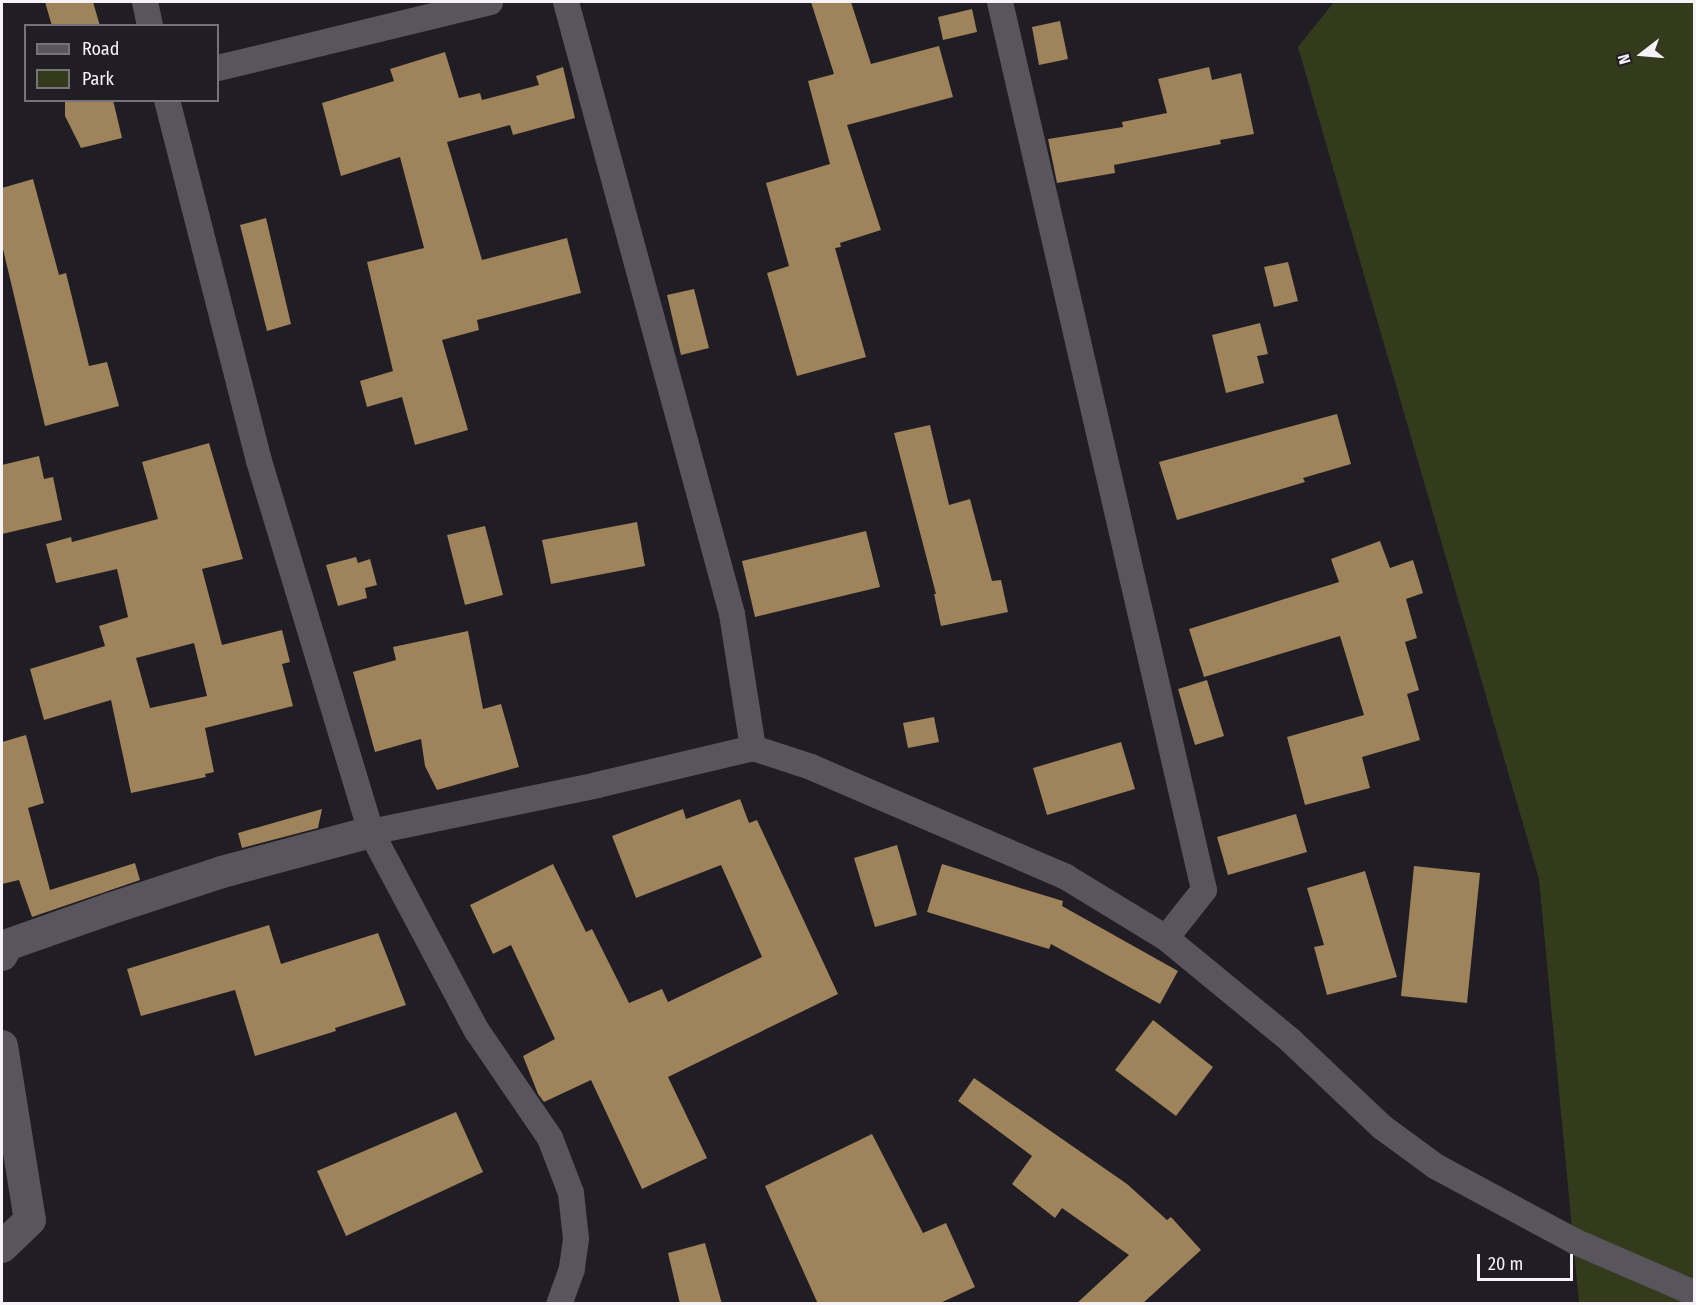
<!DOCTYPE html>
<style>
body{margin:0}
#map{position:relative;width:1696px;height:1305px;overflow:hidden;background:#201d24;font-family:"Fira Sans Condensed",sans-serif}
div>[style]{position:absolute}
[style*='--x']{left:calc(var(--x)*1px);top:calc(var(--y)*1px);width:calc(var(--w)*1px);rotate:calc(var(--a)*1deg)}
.green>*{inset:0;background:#343b1c}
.building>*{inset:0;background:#9f835a}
.minor>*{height:26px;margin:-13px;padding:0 13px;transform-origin:13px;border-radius:13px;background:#58555d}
.tertiary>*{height:32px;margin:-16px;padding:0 16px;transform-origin:16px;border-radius:16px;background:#58555d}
span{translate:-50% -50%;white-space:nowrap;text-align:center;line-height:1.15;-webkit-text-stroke:4.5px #201d24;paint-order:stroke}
.frame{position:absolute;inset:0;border:3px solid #f6f3f8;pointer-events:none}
.legend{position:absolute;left:24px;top:24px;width:195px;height:78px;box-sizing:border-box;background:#201d24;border:2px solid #767379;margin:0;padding:8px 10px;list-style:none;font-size:18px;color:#f6f3f8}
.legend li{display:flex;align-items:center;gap:12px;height:30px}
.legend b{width:30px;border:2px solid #767379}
.north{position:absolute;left:1612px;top:24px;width:60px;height:60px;-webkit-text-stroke:4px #201d24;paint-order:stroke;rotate:254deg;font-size:16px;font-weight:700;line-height:24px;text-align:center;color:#f6f3f8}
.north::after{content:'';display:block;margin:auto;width:21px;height:27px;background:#f6f3f8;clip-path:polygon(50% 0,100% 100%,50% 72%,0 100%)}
.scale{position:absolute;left:1477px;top:1254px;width:96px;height:27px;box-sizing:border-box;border:3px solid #f6f3f8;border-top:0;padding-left:8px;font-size:18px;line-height:21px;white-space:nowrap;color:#f6f3f8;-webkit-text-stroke:4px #201d24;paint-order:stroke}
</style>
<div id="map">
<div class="green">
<i style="clip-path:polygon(1334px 2px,1694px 2px,1694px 1303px,1579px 1303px,1539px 879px,1298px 47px)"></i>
</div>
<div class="building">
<i style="clip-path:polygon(45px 2px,93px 2px,100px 26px,52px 26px)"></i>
<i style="clip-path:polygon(811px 2px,851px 2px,871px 64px,939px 46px,953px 97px,847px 125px,881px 230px,840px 243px,841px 247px,835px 248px,866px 357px,797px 376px,767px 273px,789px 266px,766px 183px,830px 164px,808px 81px,834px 74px)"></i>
<i style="clip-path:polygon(972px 9px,977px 32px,943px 40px,938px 17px)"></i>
<i style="clip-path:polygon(1060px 21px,1068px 59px,1039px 65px,1032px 27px)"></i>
<i style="clip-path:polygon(445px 52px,459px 98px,480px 93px,482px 100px,539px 85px,536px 76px,563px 67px,575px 118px,513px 135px,510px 125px,447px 142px,482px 260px,567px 238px,581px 293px,477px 320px,479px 330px,442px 340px,468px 430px,415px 445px,402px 397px,367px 407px,360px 381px,393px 371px,367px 262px,424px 248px,400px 157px,341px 176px,322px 103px,394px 81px,390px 69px)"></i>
<i style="clip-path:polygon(1209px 67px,1212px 80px,1241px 73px,1254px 134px,1220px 140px,1221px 144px,1114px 165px,1115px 173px,1057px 183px,1048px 139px,1123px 127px,1122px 122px,1167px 113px,1158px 79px)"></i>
<i style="clip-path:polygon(65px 100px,113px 100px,122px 138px,81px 148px,65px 116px)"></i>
<i style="clip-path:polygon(33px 179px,59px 275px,66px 273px,89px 366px,107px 362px,119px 406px,45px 426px,2px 245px,2px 188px)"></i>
<i style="clip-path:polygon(266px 218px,291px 324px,267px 331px,240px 225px)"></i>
<i style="clip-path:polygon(1288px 262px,1298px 301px,1274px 307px,1264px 267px)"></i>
<i style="clip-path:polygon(694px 289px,709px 348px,681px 355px,667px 295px)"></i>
<i style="clip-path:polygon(1260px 323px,1268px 354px,1257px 356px,1264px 383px,1226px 393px,1212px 335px)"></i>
<i style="clip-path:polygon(1337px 414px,1351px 464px,1303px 478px,1305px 482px,1177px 520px,1159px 462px)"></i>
<i style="clip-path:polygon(930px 425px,949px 505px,970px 499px,992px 581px,1001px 580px,1008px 612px,941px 626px,934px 594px,936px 594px,894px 433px)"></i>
<i style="clip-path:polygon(evenodd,209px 443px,243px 559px,202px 569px,222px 645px,282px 630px,290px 662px,282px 664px,293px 706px,205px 728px,214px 772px,205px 774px,206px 777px,131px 793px,111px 700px,44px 720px,30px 669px,105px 646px,99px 626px,128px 617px,117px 569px,56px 583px,46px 544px,71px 537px,72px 542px,158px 519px,142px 462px,209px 443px,194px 643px,207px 696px,150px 708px,136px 658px,194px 643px)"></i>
<i style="clip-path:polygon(39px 456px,44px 479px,53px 477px,62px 520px,2px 534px,2px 465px)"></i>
<i style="clip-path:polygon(637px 522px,645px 566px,551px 584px,542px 540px)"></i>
<i style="clip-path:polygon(485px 526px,503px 595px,465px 605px,447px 535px)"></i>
<i style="clip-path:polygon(866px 531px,880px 587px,755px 617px,742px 561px)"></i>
<i style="clip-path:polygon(1380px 541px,1390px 568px,1413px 560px,1423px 593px,1406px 599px,1417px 638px,1405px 642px,1419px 690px,1407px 694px,1420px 740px,1362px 757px,1370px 788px,1305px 805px,1287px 737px,1364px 715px,1340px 636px,1204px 677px,1189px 629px,1339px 582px,1331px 559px)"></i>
<i style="clip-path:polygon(356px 557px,358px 563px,370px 559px,377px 585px,365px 588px,367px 598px,338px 606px,326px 565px)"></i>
<i style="clip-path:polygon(468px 631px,483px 709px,501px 704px,519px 767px,437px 790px,425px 766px,421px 739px,375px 752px,353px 672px,396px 660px,393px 647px)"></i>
<i style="clip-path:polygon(1207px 680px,1224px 736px,1195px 745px,1178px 689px)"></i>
<i style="clip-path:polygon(934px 717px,939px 742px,908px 748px,903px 723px)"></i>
<i style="clip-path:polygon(26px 735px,44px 803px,28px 808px,50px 890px,135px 863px,140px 880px,32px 917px,19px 880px,2px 884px,2px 742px)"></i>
<i style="clip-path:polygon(1121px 742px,1135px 789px,1047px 815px,1033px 768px)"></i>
<i style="clip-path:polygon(740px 799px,749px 823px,757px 820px,838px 994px,668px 1077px,707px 1158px,642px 1189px,591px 1080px,544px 1102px,538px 1094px,523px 1056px,555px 1039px,511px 945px,493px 954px,470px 905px,553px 864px,586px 932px,592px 929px,629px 1003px,662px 989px,668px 1002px,762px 957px,721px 865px,636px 898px,612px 836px,683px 809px,686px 819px)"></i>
<i style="clip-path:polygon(322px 809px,318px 828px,242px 848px,238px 833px)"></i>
<i style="clip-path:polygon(1296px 814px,1307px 852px,1228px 875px,1217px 837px)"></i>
<i style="clip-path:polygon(897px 845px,917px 915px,875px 927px,854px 858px)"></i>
<i style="clip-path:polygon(942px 864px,1063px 901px,1062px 906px,1178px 971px,1160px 1004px,1051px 944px,1049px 949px,927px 912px)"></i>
<i style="clip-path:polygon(1414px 866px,1480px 873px,1467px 1003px,1401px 996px)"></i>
<i style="clip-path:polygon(1365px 871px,1397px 977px,1327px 995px,1314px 947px,1324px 945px,1307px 888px)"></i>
<i style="clip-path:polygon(269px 925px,281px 964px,378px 933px,406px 1005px,335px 1028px,336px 1031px,255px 1056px,235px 990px,141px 1016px,127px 969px)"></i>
<i style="clip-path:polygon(1153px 1020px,1213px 1067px,1176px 1116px,1115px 1070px)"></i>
<i style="clip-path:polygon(974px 1078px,1127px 1184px,1167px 1220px,1171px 1217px,1201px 1250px,1142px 1304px,1076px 1304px,1129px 1255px,1062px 1208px,1055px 1218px,1012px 1184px,1032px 1156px,958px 1101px)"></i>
<i style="clip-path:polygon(456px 1112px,483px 1172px,346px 1236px,317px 1171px)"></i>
<i style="clip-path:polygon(872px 1134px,923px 1233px,946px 1223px,975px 1287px,938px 1304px,818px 1304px,765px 1186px)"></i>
<i style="clip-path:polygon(705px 1243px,722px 1304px,680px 1304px,668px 1253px)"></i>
</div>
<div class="minor">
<i style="--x:145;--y:2;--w:25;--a:78"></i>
<i style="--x:566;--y:2;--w:634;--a:74.82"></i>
<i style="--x:732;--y:614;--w:136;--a:81.1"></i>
<i style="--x:1000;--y:2;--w:911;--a:77.06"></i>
<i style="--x:1204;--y:890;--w:61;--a:128.4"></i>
<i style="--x:218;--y:68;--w:280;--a:-13.6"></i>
<i style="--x:167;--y:100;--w:373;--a:75.7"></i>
<i style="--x:259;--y:461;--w:388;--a:73.2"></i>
<i style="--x:371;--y:832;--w:225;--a:62"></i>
<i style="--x:477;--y:1031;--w:130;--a:55.7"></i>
<i style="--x:550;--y:1138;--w:59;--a:69.1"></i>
<i style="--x:571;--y:1193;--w:46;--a:83.8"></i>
<i style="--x:576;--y:1239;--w:30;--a:98"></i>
<i style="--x:572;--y:1269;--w:37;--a:110"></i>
<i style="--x:371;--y:832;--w:231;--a:-11.7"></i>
<i style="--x:597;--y:785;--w:160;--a:-13.3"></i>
<i style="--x:753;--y:748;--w:61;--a:18.1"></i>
<i style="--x:811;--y:767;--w:278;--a:23.3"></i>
<i style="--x:1066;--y:877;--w:117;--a:31.4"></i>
<i style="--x:1166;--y:938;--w:161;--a:39.4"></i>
<i style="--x:1290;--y:1040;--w:127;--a:43.4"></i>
<i style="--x:1382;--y:1127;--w:66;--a:36.3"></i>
<i style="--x:1435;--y:1166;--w:160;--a:28.3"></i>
<i style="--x:1576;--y:1242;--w:129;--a:23.4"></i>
</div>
<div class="tertiary">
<i style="--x:2;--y:955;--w:11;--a:-63"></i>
<i style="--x:7;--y:945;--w:108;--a:-19.4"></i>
<i style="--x:109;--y:909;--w:119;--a:-18.1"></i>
<i style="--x:222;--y:872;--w:154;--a:-15"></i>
<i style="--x:2;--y:1046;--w:176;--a:80.9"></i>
<i style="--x:30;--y:1220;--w:39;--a:136"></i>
</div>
<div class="frame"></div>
<ul class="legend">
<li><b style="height:8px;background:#58555d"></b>Road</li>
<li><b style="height:16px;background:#343b1c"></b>Park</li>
</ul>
<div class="north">N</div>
<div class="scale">20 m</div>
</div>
